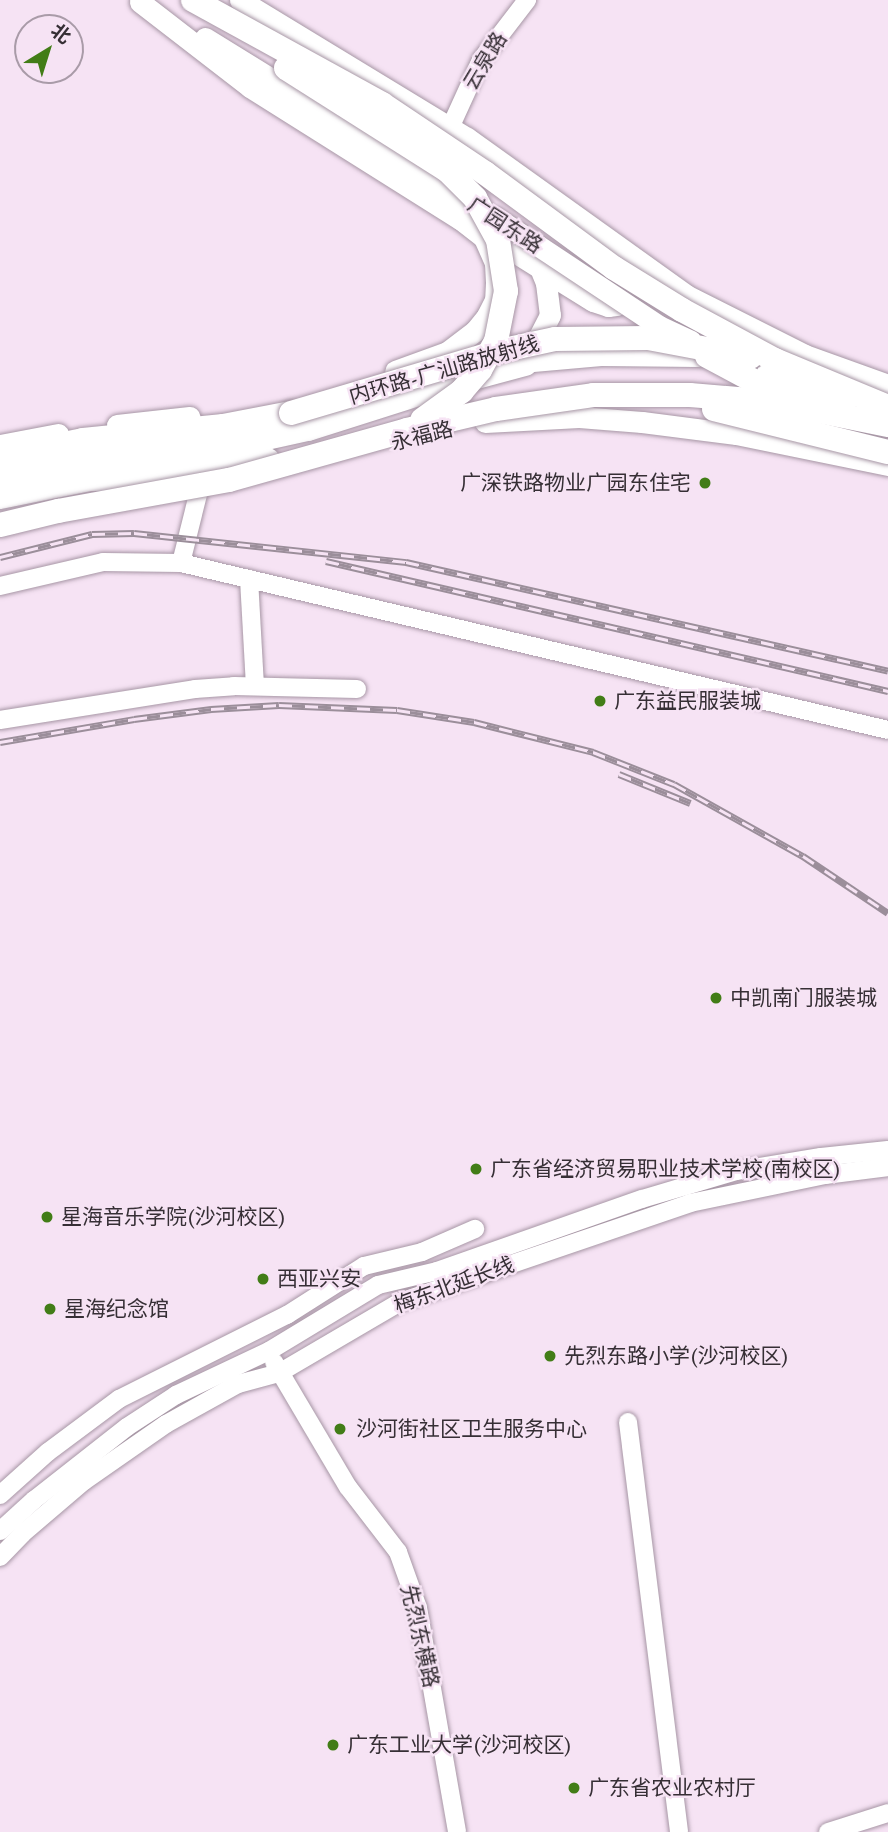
<!DOCTYPE html>
<meta charset="utf-8">
<style>
body{margin:0}
#map{position:relative;width:888px;height:1832px;overflow:hidden;background:#f6e3f4;font-family:"Crimson Pro","Noto Sans SC",serif}
div>[style]{position:absolute}
[style*='--x']{left:calc(var(--x)*1px);top:calc(var(--y)*1px);width:calc(var(--w)*1px);rotate:calc(var(--a)*1deg)}
.roads{filter:drop-shadow(0 0 2px #a796a5) drop-shadow(0 0 2px #a796a5)}
.minor>*{height:18px;margin:-9px;padding:0 9px;transform-origin:9px;border-radius:9px;background:#fff}
.major>*{height:21px;margin:-10.5px;padding:0 10.5px;transform-origin:10.5px;border-radius:10.5px;background:#fff}
.highway>*{height:24px;margin:-12px;padding:0 12px;transform-origin:12px;border-radius:12px;background:#fff}
.rail>*{height:7px;margin-top:-3.5px;transform-origin:0;background:repeating-linear-gradient(90deg,#f6e3f4 0 13px,#9b8e9a 0 26px);box-sizing:border-box;border-block:2px solid #9b8e9a}
.bridges{filter:drop-shadow(0 0 2px #a796a5) drop-shadow(0 0 2px #a796a5)}
.major-bridge>*{height:21px;margin:-10.5px;padding:0 10.5px;transform-origin:10.5px;border-radius:10.5px;background:#fff}
.highway-bridge>*{height:24px;margin:-12px;padding:0 12px;transform-origin:12px;border-radius:12px;background:#fff}
.dots>*{width:19px;height:19px;translate:-50% -50%;box-sizing:border-box;border:4px solid #f6e3f4;border-radius:50%}
span{translate:-50% -50%;white-space:nowrap;text-align:center;line-height:1.15;-webkit-text-stroke:5px #f6e3f4;paint-order:stroke}
.street-label{font-size:21px;color:#362f35}
.poi-label{font-size:21px;color:#362f35}
.right{translate:-100% -50%;text-align:right}
.left{translate:0 -50%;text-align:left}
.north{position:absolute;left:14px;top:14px;width:70px;height:70px;box-sizing:border-box;background:#f6e3f4;border:2px solid #a99ba8;border-radius:50%;rotate:38deg;font-size:19px;font-weight:700;line-height:28px;text-align:center;color:#362f35}
.north::after{content:'';display:block;margin:auto;width:24px;height:32px;background:#427d17;clip-path:polygon(50% 0,100% 100%,50% 72%,0 100%)}
</style>
<div id="map">
<div class="roads">
<div class="minor">
<i style="--x:450;--y:128;--w:75;--a:-65.5"></i>
<i style="--x:481;--y:60;--w:76;--a:-52.5"></i>
<i style="--x:181;--y:563;--w:79;--a:-76.1"></i>
<i style="--x:249;--y:579;--w:107;--a:86.8"></i>
<i style="--x:0;--y:586;--w:106;--a:-13.1"></i>
<i style="--x:103;--y:562;--w:78;--a:0.7"></i>
<i style="--x:181;--y:563;--w:726;--a:13.29"></i>
<i style="--x:0;--y:720;--w:197;--a:-9"></i>
<i style="--x:195;--y:689;--w:39;--a:-4"></i>
<i style="--x:234;--y:686;--w:123;--a:1.4"></i>
<i style="--x:274;--y:1362;--w:145;--a:59.4"></i>
<i style="--x:348;--y:1487;--w:82;--a:52.4"></i>
<i style="--x:398;--y:1552;--w:59;--a:70.3"></i>
<i style="--x:418;--y:1608;--w:227;--a:80.1"></i>
<i style="--x:628;--y:1422;--w:413;--a:82.9"></i>
<i style="--x:0;--y:1495;--w:64;--a:-41.9"></i>
<i style="--x:48;--y:1452;--w:89;--a:-36.7"></i>
<i style="--x:119;--y:1399;--w:188;--a:-26.6"></i>
<i style="--x:287;--y:1315;--w:91;--a:-32.5"></i>
<i style="--x:364;--y:1266;--w:60;--a:-13.6"></i>
<i style="--x:422;--y:1252;--w:58;--a:-23.5"></i>
<i style="--x:0;--y:1531;--w:46;--a:-42.4"></i>
<i style="--x:34;--y:1500;--w:118;--a:-38.1"></i>
<i style="--x:127;--y:1427;--w:59;--a:-33.1"></i>
<i style="--x:176;--y:1395;--w:103;--a:-25.3"></i>
<i style="--x:269;--y:1351;--w:127;--a:-31.2"></i>
<i style="--x:378;--y:1285;--w:61;--a:-13.3"></i>
<i style="--x:437;--y:1271;--w:217;--a:-19.4"></i>
<i style="--x:642;--y:1199;--w:98;--a:-16.6"></i>
<i style="--x:736;--y:1171;--w:86;--a:-9.4"></i>
<i style="--x:821;--y:1157;--w:67;--a:-6"></i>
<i style="--x:0;--y:1557;--w:32;--a:-46"></i>
<i style="--x:22;--y:1534;--w:82;--a:-40.5"></i>
<i style="--x:84;--y:1481;--w:100;--a:-34.8"></i>
<i style="--x:166;--y:1424;--w:82;--a:-29.1"></i>
<i style="--x:238;--y:1384;--w:42;--a:-15"></i>
<i style="--x:279;--y:1373;--w:140;--a:-30.4"></i>
<i style="--x:400;--y:1302;--w:306;--a:-18.8"></i>
<i style="--x:690;--y:1203;--w:138;--a:-11.7"></i>
<i style="--x:825;--y:1175;--w:64;--a:-7.2"></i>
<i style="--x:828;--y:1832;--w:63;--a:-17.6"></i>
</div>
<div class="major">
<i style="--x:240;--y:0;--w:266;--a:31.3"></i>
<i style="--x:467;--y:138;--w:269;--a:35.6"></i>
<i style="--x:686;--y:295;--w:133;--a:26.8"></i>
<i style="--x:805;--y:355;--w:88;--a:19.9"></i>
<i style="--x:140;--y:2;--w:139;--a:37.7"></i>
<i style="--x:250;--y:87;--w:248;--a:32.2"></i>
<i style="--x:460;--y:219;--w:31;--a:38"></i>
<i style="--x:484;--y:238;--w:27;--a:66"></i>
<i style="--x:495;--y:263;--w:20;--a:87"></i>
<i style="--x:496;--y:283;--w:17;--a:93"></i>
<i style="--x:495;--y:300;--w:18;--a:117"></i>
<i style="--x:487;--y:316;--w:19;--a:129"></i>
<i style="--x:475;--y:331;--w:35;--a:143"></i>
<i style="--x:447;--y:352;--w:55;--a:159.9"></i>
<i style="--x:205;--y:38;--w:314;--a:31.7"></i>
<i style="--x:489;--y:236;--w:60;--a:32.1"></i>
<i style="--x:540;--y:268;--w:16;--a:68"></i>
<i style="--x:546;--y:283;--w:32;--a:83"></i>
<i style="--x:550;--y:315;--w:42;--a:117.2"></i>
<i style="--x:540;--y:268;--w:62;--a:31.9"></i>
<i style="--x:593;--y:301;--w:16;--a:18"></i>
<i style="--x:608;--y:306;--w:8;--a:-7"></i>
<i style="--x:616;--y:305;--w:9;--a:-41"></i>
<i style="--x:623;--y:299;--w:10;--a:-84"></i>
<i style="--x:624;--y:289;--w:28;--a:-136"></i>
<i style="--x:510;--y:363;--w:91;--a:-5"></i>
<i style="--x:601;--y:355;--w:97;--a:0.6"></i>
<i style="--x:485;--y:422;--w:94;--a:-3"></i>
<i style="--x:579;--y:417;--w:63;--a:4.5"></i>
<i style="--x:642;--y:422;--w:95;--a:7.3"></i>
<i style="--x:736;--y:434;--w:155;--a:11.5"></i>
<i style="--x:117;--y:425;--w:73;--a:-6.3"></i>
<i style="--x:0;--y:445;--w:59;--a:-10.7"></i>
<i style="--x:0;--y:498;--w:92;--a:-11.3"></i>
<i style="--x:90;--y:480;--w:42;--a:0"></i>
</div>
<div class="highway">
<i style="--x:0;--y:457;--w:85;--a:-11.6"></i>
<i style="--x:83;--y:440;--w:141;--a:-5.7"></i>
<i style="--x:223;--y:426;--w:69;--a:-10.8"></i>
<i style="--x:0;--y:478;--w:60;--a:-12.4"></i>
<i style="--x:59;--y:465;--w:181;--a:-6.7"></i>
<i style="--x:239;--y:444;--w:71;--a:-12.3"></i>
<i style="--x:308;--y:429;--w:146;--a:-17.6"></i>
<i style="--x:447;--y:385;--w:81;--a:-15.1"></i>
<i style="--x:116;--y:478;--w:52;--a:-3.3"></i>
<i style="--x:168;--y:475;--w:101;--a:-8.5"></i>
</div>
</div>
<div class="rail">
<i style="--x:0;--y:557;--w:95;--a:-14"></i>
<i style="--x:92;--y:534;--w:42;--a:-1.4"></i>
<i style="--x:134;--y:533;--w:274;--a:6.1"></i>
<i style="--x:406;--y:562;--w:494;--a:12.7"></i>
<i style="--x:326;--y:561;--w:577;--a:13.02"></i>
<i style="--x:0;--y:742;--w:136;--a:-9.7"></i>
<i style="--x:134;--y:719;--w:78;--a:-7.4"></i>
<i style="--x:211;--y:709;--w:68;--a:-3.4"></i>
<i style="--x:279;--y:705;--w:118;--a:2.4"></i>
<i style="--x:397;--y:710;--w:78;--a:8.9"></i>
<i style="--x:474;--y:722;--w:123;--a:14.1"></i>
<i style="--x:593;--y:752;--w:87;--a:21.6"></i>
<i style="--x:674;--y:784;--w:148;--a:29.2"></i>
<i style="--x:803;--y:856;--w:102;--a:33.8"></i>
<i style="--x:619;--y:774;--w:77;--a:22.2"></i>
</div>
<div class="bridges">
<div class="major-bridge">
<i style="--x:495;--y:217;--w:197;--a:33.6"></i>
<i style="--x:659;--y:326;--w:35;--a:25"></i>
<i style="--x:765;--y:375;--w:86;--a:21.8"></i>
</div>
<div class="highway-bridge">
<i style="--x:193;--y:0;--w:216;--a:28.8"></i>
<i style="--x:382;--y:104;--w:124;--a:33.8"></i>
<i style="--x:485;--y:173;--w:160;--a:36.4"></i>
<i style="--x:614;--y:268;--w:80;--a:31.7"></i>
<i style="--x:682;--y:310;--w:106;--a:28.3"></i>
<i style="--x:775;--y:360;--w:122;--a:22.6"></i>
<i style="--x:286;--y:68;--w:191;--a:32.4"></i>
<i style="--x:447;--y:170;--w:40;--a:45"></i>
<i style="--x:475;--y:198;--w:48;--a:61.3"></i>
<i style="--x:498;--y:240;--w:52;--a:81.1"></i>
<i style="--x:506;--y:291;--w:51;--a:101.3"></i>
<i style="--x:496;--y:341;--w:33;--a:119"></i>
<i style="--x:480;--y:370;--w:28;--a:131"></i>
<i style="--x:462;--y:391;--w:49;--a:144.1"></i>
<i style="--x:707;--y:356;--w:89;--a:28"></i>
<i style="--x:714;--y:409;--w:179;--a:13.9"></i>
<i style="--x:291;--y:413;--w:222;--a:-16.5"></i>
<i style="--x:504;--y:350;--w:52;--a:-12.2"></i>
<i style="--x:555;--y:339;--w:93;--a:-0.6"></i>
<i style="--x:648;--y:338;--w:104;--a:10.6"></i>
<i style="--x:0;--y:525;--w:60;--a:-13.6"></i>
<i style="--x:58;--y:511;--w:174;--a:-10.3"></i>
<i style="--x:229;--y:480;--w:185;--a:-15.7"></i>
<i style="--x:407;--y:430;--w:91;--a:-13.3"></i>
<i style="--x:496;--y:409;--w:98;--a:-8.2"></i>
<i style="--x:593;--y:395;--w:97;--a:0"></i>
<i style="--x:690;--y:395;--w:84;--a:4.8"></i>
<i style="--x:774;--y:402;--w:116;--a:11.4"></i>
</div>
</div>
<div class="dots">
<i style="left:705px;top:483px;background:#427d17"></i>
<i style="left:600px;top:701px;background:#427d17"></i>
<i style="left:716px;top:998px;background:#427d17"></i>
<i style="left:476px;top:1169px;background:#427d17"></i>
<i style="left:47px;top:1217px;background:#427d17"></i>
<i style="left:263px;top:1279px;background:#427d17"></i>
<i style="left:50px;top:1309px;background:#427d17"></i>
<i style="left:550px;top:1356px;background:#427d17"></i>
<i style="left:340px;top:1429px;background:#427d17"></i>
<i style="left:333px;top:1745px;background:#427d17"></i>
<i style="left:574px;top:1788px;background:#427d17"></i>
</div>
<div class="street-label">
<span style="left:485px;top:61px;rotate:-59deg">云泉路</span>
<span style="left:505px;top:225px;rotate:33deg">广园东路</span>
<span style="left:444px;top:370px;rotate:-16deg">内环路-广汕路放射线</span>
<span style="left:422px;top:436px;rotate:-14deg">永福路</span>
<span style="left:454px;top:1285px;rotate:-20deg">梅东北延长线</span>
<span style="left:420px;top:1636px;rotate:77deg">先烈东横路</span>
</div>
<div class="poi-label">
<span class="right" style="left:691px;top:483px">广深铁路物业广园东住宅</span>
<span class="left" style="left:614px;top:701px">广东益民服装城</span>
<span class="left" style="left:730px;top:998px">中凯南门服装城</span>
<span class="left" style="left:490px;top:1169px">广东省经济贸易职业技术学校(南校区)</span>
<span class="left" style="left:61px;top:1217px">星海音乐学院(沙河校区)</span>
<span class="left" style="left:277px;top:1279px">西亚兴安</span>
<span class="left" style="left:64px;top:1309px">星海纪念馆</span>
<span class="left" style="left:564px;top:1356px">先烈东路小学(沙河校区)</span>
<span class="left" style="left:356px;top:1429px">沙河街社区卫生服务中心</span>
<span class="left" style="left:347px;top:1745px">广东工业大学(沙河校区)</span>
<span class="left" style="left:588px;top:1788px">广东省农业农村厅</span>
</div>
<div class="north">北</div>
</div>
